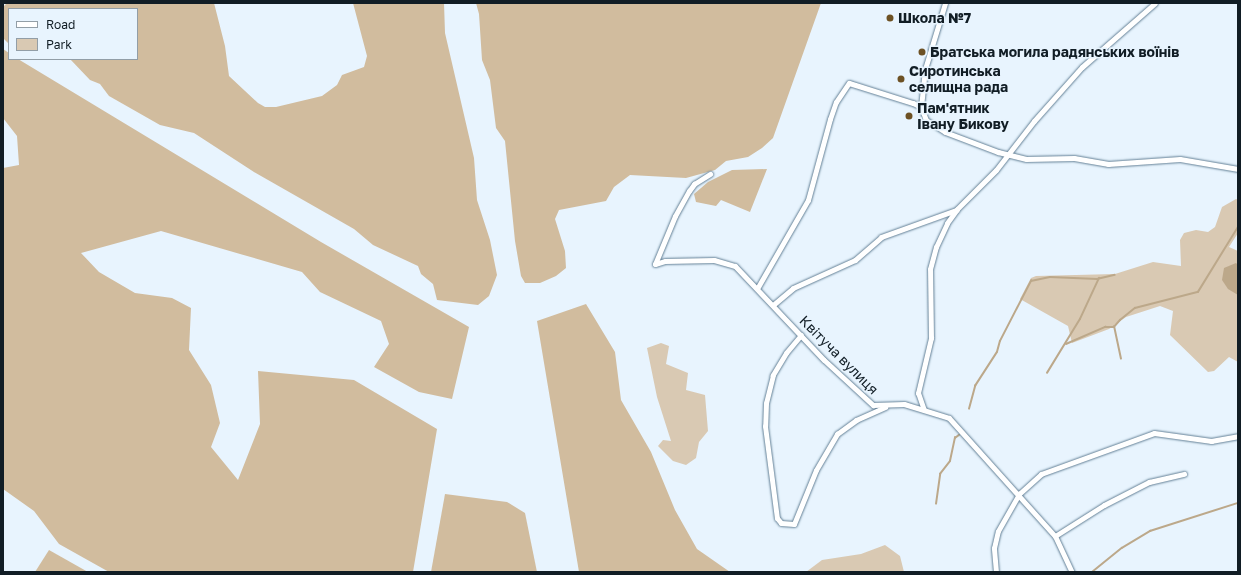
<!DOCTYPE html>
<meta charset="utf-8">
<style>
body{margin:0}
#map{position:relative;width:1241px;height:575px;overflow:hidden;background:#e8f4fe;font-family:"Golos Text",sans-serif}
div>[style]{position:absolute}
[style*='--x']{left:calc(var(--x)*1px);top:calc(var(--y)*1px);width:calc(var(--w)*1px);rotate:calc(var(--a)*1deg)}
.green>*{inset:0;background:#d9c9b3}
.forest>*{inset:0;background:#d1bc9e}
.water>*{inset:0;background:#bca88a}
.stream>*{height:1.5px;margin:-0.75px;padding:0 0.75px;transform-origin:0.75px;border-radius:0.75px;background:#bca88a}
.roads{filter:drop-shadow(0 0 1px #638096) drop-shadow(0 0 1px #638096)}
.minor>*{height:5px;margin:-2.5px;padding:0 2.5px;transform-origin:2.5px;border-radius:2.5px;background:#fff}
.dots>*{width:11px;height:11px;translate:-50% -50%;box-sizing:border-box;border:2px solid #e8f4fe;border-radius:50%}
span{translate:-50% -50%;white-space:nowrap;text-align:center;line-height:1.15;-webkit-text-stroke:3px #e8f4fe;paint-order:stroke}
.poi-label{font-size:14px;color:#111d25;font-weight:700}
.left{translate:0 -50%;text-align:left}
.street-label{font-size:14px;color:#111d25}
.frame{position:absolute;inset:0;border:4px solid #111d25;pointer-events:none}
.legend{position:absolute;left:8px;top:8px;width:130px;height:52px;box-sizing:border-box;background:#e8f4fe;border:1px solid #929ea7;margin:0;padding:5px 7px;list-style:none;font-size:12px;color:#111d25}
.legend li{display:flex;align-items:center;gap:8px;height:20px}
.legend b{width:20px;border:1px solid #929ea7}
</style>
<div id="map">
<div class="green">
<i style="clip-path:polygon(1236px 199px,1238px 200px,1238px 233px,1229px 247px,1238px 251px,1238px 362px,1229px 357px,1214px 371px,1208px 372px,1170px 335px,1173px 311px,1160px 306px,1126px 317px,1109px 329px,1072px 343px,1068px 326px,1020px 299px,1031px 278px,1036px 276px,1115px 274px,1153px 262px,1181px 266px,1180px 240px,1184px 233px,1196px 230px,1208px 232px,1215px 227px,1222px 207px)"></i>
<i style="clip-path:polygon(661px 343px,669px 346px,666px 364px,688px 373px,686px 390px,705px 395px,708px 431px,699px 442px,696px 458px,686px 465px,673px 461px,658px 446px,663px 440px,671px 441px,657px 397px,647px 348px)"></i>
<i style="clip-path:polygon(885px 545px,900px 556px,904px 572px,806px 572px,822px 560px,861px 554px)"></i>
</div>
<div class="forest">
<i style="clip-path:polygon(7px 3px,214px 3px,225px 46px,229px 76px,258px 103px,265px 107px,276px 107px,322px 96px,337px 85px,342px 75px,364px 67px,367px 56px,353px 3px,444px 3px,445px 33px,474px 158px,477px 200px,490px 240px,497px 275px,489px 296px,478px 305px,437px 300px,433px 284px,421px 274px,418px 266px,373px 245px,354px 229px,254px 172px,194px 133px,160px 125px,109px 96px,100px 84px,90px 80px,70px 59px,137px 59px,137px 9px,9px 9px,9px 44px,3px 38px,3px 7px)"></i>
<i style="clip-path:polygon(476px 3px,821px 3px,773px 138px,762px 148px,748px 157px,726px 161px,715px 170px,686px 178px,630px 175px,614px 187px,606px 201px,559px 210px,555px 219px,565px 251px,566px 268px,556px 276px,540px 283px,525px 283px,521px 276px,515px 241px,505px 141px,496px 128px,490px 80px,482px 60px,479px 14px)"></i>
<i style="clip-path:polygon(3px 49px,9px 53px,9px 59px,18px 59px,321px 242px,469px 327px,452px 399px,419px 392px,374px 367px,389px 344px,381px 321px,320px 292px,302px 272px,161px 231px,81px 253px,99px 272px,135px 293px,172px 298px,191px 308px,189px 350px,211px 385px,220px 423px,211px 447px,238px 480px,260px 424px,258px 371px,354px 380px,437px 429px,413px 572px,109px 572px,59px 544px,34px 511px,3px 489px,3px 168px,19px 165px,17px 136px,3px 118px)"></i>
<i style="clip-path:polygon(767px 169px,750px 212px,721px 200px,716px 206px,696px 202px,694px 194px,708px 182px,732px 170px)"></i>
<i style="clip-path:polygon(586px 304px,615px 352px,621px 400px,651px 452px,675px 510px,697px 549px,730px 572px,579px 572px,537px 321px)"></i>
<i style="clip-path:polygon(445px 494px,507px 502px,525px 513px,537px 572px,431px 572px)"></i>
<i style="clip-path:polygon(49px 550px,88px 572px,35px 572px)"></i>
</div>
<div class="water">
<i style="clip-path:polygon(1236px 263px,1238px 265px,1238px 295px,1228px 289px,1222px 280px,1224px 268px)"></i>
</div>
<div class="stream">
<i style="--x:1066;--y:344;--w:43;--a:-23.6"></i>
<i style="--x:1105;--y:327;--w:9;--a:0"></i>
<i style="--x:1121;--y:359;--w:33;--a:-102"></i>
<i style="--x:1114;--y:327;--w:9;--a:-49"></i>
<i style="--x:1120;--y:320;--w:19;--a:-39"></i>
<i style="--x:1135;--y:308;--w:65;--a:-14.3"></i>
<i style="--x:1198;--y:292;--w:76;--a:-58.4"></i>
<i style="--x:1047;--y:373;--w:63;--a:-58.6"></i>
<i style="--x:1080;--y:319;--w:45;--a:-65.1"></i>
<i style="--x:969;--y:409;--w:24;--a:-75"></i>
<i style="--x:975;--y:386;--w:40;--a:-57.1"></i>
<i style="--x:997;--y:352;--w:11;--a:-75"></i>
<i style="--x:1000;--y:341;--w:68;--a:-62.7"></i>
<i style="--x:1031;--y:281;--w:19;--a:-12"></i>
<i style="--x:1050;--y:277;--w:47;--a:2.4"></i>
<i style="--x:1097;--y:279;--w:18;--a:-13"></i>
<i style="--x:936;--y:504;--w:30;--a:-82"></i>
<i style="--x:940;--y:474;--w:16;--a:-52"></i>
<i style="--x:950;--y:461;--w:24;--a:-78"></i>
<i style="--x:955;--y:438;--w:5;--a:-37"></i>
<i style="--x:1092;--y:572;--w:38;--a:-39"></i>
<i style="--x:1122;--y:548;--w:33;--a:-31"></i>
<i style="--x:1150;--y:531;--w:92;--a:-17.7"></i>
</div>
<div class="roads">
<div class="minor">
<i style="--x:921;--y:107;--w:38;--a:-84"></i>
<i style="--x:925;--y:69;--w:69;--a:-73.1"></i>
<i style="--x:655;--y:264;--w:10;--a:-17"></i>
<i style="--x:665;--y:261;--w:49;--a:-1.2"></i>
<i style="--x:714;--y:260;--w:22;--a:16"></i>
<i style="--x:735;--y:266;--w:129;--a:46.6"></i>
<i style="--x:824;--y:360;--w:67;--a:42.6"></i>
<i style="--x:873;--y:405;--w:31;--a:-2"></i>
<i style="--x:904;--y:404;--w:47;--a:17.3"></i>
<i style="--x:949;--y:418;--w:159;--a:48.1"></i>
<i style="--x:1055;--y:536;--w:40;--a:65"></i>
<i style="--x:655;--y:264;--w:52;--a:-67.4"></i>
<i style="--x:675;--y:216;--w:29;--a:-61"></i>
<i style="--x:689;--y:191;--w:9;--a:-54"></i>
<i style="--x:694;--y:184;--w:19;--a:-32"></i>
<i style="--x:758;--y:287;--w:100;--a:-60.1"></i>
<i style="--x:808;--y:200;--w:84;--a:-74.8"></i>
<i style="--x:830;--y:119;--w:18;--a:-71"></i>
<i style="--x:836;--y:102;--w:23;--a:-56"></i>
<i style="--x:849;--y:83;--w:67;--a:17.4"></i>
<i style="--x:913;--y:103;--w:9;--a:27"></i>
<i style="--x:921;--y:107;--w:14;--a:69"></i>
<i style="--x:926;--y:120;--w:22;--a:32"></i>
<i style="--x:945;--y:132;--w:57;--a:20.7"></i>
<i style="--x:998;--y:152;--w:29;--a:14"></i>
<i style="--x:1026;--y:159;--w:48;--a:-1.2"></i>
<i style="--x:1074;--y:158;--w:35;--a:10"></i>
<i style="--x:1108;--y:164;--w:72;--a:-4"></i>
<i style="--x:1180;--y:159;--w:59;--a:9.8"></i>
<i style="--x:773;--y:305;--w:26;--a:-40"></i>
<i style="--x:793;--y:288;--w:68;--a:-24.3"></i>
<i style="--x:855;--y:260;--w:35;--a:-41"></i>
<i style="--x:881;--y:237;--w:80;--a:-19.8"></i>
<i style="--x:801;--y:335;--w:23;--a:130"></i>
<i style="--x:786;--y:353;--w:26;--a:121"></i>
<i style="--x:773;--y:375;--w:29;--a:104"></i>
<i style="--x:766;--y:403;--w:23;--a:92"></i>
<i style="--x:765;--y:426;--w:93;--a:82.6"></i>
<i style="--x:777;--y:518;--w:6;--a:51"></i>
<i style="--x:781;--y:523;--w:13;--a:4"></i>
<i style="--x:794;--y:524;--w:58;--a:-67.8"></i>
<i style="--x:816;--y:470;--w:42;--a:-59.7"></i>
<i style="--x:837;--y:434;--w:24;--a:-36"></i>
<i style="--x:856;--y:420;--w:32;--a:-24"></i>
<i style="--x:924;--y:410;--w:18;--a:-109"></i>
<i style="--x:918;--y:393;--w:57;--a:-76.7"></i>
<i style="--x:931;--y:338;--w:69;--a:-90.8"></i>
<i style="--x:930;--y:269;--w:23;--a:-75"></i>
<i style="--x:936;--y:247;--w:26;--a:-65"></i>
<i style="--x:947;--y:223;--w:17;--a:-54"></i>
<i style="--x:957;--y:209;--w:55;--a:-45"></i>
<i style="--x:996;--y:170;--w:62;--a:-52.2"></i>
<i style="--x:1034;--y:121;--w:72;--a:-48.4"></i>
<i style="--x:1082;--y:67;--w:97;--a:-41.2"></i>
<i style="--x:1055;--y:536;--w:58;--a:-32.3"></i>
<i style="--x:1104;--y:505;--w:51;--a:-27.1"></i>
<i style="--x:1149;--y:482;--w:36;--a:-13"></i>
<i style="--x:996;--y:572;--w:24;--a:-95"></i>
<i style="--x:994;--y:548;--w:17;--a:-77"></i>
<i style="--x:998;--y:531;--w:43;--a:-60.4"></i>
<i style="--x:1019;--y:494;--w:30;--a:-42"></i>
<i style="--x:1041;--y:474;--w:120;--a:-19.9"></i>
<i style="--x:1154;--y:433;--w:58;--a:8"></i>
<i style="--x:1211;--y:441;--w:27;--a:-10"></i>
</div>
</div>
<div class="dots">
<i style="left:890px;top:18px;background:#6d5124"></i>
<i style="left:922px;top:52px;background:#6d5124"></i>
<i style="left:901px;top:79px;background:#6d5124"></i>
<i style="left:909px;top:116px;background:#6d5124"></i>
</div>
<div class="poi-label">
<span class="left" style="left:898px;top:18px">Школа №7</span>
<span class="left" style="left:930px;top:52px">Братська могила радянських воїнів</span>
<span class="left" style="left:909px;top:79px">Сиротинська<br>селищна рада</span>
<span class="left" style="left:917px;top:116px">Пам'ятник<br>Івану Бикову</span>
</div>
<div class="street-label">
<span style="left:839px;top:355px;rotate:45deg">Квітуча вулиця</span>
</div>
<div class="frame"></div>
<ul class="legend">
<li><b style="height:5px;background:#fff"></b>Road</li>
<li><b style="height:11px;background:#d9c9b3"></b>Park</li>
</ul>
</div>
